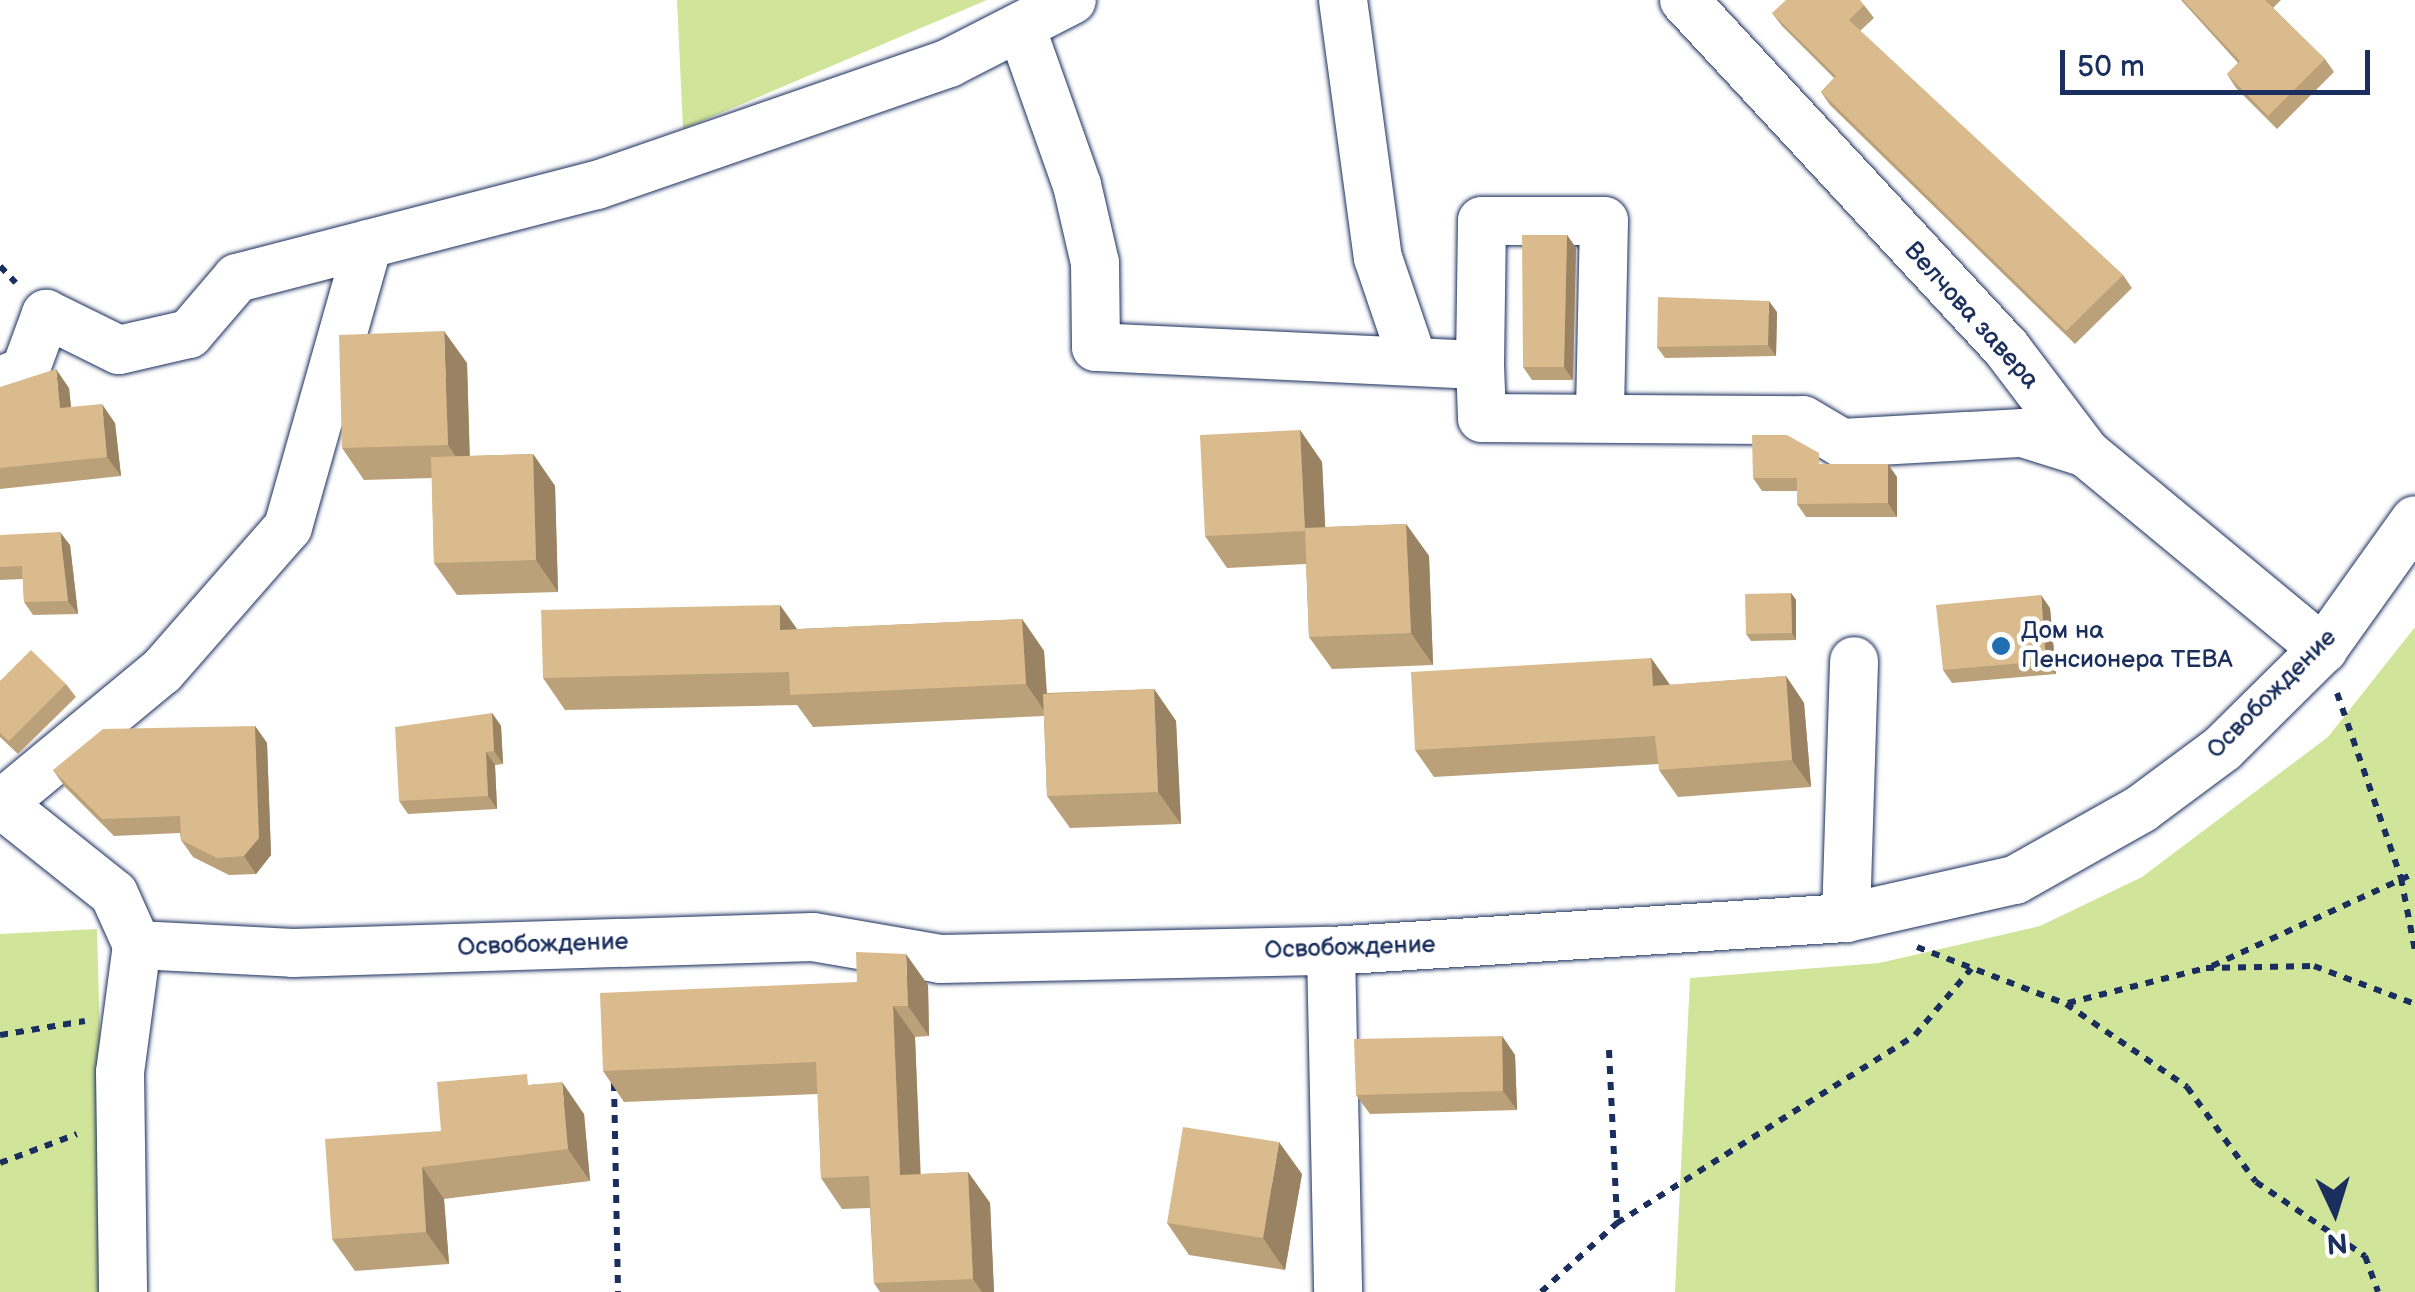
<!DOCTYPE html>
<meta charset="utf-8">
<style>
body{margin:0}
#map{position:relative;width:2415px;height:1292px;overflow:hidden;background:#fff;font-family:"Balsamiq Sans",sans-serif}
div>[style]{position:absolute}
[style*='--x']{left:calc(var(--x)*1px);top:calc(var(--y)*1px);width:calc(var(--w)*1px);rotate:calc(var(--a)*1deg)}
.green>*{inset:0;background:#d1e59a}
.path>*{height:6px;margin-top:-3px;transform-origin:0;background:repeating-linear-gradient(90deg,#1b2f5e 0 8px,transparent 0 16px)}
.roads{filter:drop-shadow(0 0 2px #1b2f5e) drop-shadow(0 0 2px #1b2f5e)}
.minor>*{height:48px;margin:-24px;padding:0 24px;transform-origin:24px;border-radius:24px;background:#fff}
.wall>*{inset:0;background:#bba179}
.shaded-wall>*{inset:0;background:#998363}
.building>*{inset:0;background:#dabb8d}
.dots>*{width:28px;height:28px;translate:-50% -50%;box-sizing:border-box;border:5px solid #fff;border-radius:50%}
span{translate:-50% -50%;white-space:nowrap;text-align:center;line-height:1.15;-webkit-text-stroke:9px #fff;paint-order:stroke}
.street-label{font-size:25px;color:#1b2f5e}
.poi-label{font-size:25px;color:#1b2f5e}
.left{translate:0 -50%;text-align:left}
.north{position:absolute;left:2285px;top:1162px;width:100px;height:100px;-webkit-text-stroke:8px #fff;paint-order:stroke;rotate:176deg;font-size:28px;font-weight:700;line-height:40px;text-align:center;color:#1b2f5e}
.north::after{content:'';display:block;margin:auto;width:35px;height:45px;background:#1b2f5e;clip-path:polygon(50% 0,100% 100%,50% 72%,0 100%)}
.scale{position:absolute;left:2060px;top:50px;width:310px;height:45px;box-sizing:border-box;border:5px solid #1b2f5e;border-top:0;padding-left:12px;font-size:30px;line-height:35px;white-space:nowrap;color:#1b2f5e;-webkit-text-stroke:8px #fff;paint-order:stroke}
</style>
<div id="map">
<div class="green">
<i style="clip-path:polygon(677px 0,987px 0,683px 129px)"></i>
<i style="clip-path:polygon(2415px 627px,2415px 1292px,1675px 1292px,1690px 978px,1879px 963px,2040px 926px,2142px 877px,2328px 737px)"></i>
<i style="clip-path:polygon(97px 929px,107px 1292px,0 1292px,0 934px)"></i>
</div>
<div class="path">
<i style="--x:0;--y:266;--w:23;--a:47"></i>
<i style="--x:2337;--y:693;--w:196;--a:70.9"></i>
<i style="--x:2401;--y:878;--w:74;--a:79.1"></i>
<i style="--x:1917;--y:947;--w:160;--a:20.9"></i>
<i style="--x:2066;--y:1004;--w:147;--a:34.4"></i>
<i style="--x:2187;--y:1087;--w:117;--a:54"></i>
<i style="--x:2256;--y:1182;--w:132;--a:34.2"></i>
<i style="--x:2365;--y:1256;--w:38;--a:70"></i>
<i style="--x:2212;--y:966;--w:223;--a:-24.6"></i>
<i style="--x:2068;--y:1003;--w:142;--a:-14.2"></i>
<i style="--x:2206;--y:968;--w:108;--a:-1.1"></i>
<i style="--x:2314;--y:966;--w:108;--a:20.6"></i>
<i style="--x:0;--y:1035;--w:86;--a:-9.4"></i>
<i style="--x:1609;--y:1050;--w:172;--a:87.3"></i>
<i style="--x:614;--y:1083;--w:209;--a:88.9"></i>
<i style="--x:0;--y:1163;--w:82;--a:-20.6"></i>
<i style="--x:1541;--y:1292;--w:103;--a:-42.2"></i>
<i style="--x:1617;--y:1223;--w:352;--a:-32.2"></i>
<i style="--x:1915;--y:1035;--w:87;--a:-49.7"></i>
</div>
<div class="roads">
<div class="minor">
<i style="--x:1343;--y:0;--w:260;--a:82.3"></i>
<i style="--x:1378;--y:258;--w:109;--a:71.2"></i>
<i style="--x:1684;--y:0;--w:476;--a:47.2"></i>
<i style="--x:2007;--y:349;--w:131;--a:52.8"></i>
<i style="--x:2086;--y:453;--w:308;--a:39.6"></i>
<i style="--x:1021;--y:27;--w:168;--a:70.5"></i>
<i style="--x:1077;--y:185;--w:80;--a:77"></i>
<i style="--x:1095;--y:263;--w:84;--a:89.3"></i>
<i style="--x:1096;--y:347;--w:384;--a:2.7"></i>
<i style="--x:1480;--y:365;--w:53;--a:87.8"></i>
<i style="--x:1482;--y:418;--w:321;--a:0.4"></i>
<i style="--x:1803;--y:420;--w:45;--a:30.5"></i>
<i style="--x:1842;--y:443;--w:181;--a:-3.2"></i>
<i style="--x:2023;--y:433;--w:66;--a:17.6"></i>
<i style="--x:1480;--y:365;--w:144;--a:-89.2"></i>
<i style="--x:1482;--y:221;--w:122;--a:0"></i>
<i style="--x:1604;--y:221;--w:197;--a:91.2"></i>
<i style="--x:0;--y:381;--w:27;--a:-22"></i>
<i style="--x:25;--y:371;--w:61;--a:-69.8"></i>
<i style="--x:46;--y:314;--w:81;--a:26.3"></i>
<i style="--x:119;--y:350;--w:72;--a:-12.9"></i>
<i style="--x:189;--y:334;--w:74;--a:-49.4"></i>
<i style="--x:237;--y:278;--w:372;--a:-14.5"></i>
<i style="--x:597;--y:185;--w:373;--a:-19.1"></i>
<i style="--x:949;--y:63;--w:138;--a:-27.1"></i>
<i style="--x:0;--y:803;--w:146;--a:38.6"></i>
<i style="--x:114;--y:894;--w:56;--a:65.7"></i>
<i style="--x:137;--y:945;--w:128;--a:97.6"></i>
<i style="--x:120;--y:1072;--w:220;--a:89.2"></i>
<i style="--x:1;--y:804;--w:209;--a:-39.6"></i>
<i style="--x:162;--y:671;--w:191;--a:-48.8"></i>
<i style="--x:288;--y:527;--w:294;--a:-74.2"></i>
<i style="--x:1846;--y:918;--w:257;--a:-88.2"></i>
<i style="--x:137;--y:945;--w:156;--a:2.9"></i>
<i style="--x:293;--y:953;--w:520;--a:-1.76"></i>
<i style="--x:813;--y:937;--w:129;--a:9.8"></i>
<i style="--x:940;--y:959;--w:391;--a:-1.2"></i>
<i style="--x:1331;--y:951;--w:516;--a:-3.67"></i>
<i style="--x:1846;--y:918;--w:173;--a:-12.7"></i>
<i style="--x:2015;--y:880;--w:145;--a:-29.4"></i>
<i style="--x:2141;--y:809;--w:102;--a:-36.6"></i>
<i style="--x:2223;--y:748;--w:141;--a:-44.7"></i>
<i style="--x:2323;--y:649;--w:158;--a:-54.5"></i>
<i style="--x:1331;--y:951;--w:341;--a:88.8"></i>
</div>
</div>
<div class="wall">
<i style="clip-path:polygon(2181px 0,2281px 0,2273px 8px,2325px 59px,2334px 72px,2277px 129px,2236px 88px,2227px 74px,2238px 63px)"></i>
<i style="clip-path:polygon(1864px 5px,1874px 18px,1860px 31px,2123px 275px,2132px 288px,2075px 344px,1830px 105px,1821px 92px,1834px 78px,1782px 26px,1772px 13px)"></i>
<i style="clip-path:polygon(1567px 235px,1576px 248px,1573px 380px,1532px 380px,1523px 367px)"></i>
<i style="clip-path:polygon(1777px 312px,1776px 356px,1665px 358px,1657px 347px)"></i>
<i style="clip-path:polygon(467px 363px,470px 456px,533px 454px,555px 486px,558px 592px,457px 595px,434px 563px,432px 478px,364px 480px,342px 448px)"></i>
<i style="clip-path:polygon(0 387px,69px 388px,71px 407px,115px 423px,121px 476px,0 489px)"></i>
<i style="clip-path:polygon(1300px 430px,1322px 462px,1325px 527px,1406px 524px,1429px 556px,1433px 665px,1332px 669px,1309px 637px,1306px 564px,1227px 568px,1205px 536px)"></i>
<i style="clip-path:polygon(1826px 464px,1897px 477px,1897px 517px,1806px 517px,1797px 504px,1797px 491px,1762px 491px,1753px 478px)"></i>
<i style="clip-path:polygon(0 535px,70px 545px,78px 614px,33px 615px,24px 602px,23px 579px,0 580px)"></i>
<i style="clip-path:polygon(1791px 593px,1796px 600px,1796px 640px,1751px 641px,1746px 634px)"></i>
<i style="clip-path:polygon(2050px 608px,2056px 674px,1952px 683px,1943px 670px)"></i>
<i style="clip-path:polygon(1022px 619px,1044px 651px,1047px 693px,1154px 689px,1176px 721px,1181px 824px,1070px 828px,1047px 796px,1044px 716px,813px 727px,797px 705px,565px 710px,543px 678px,797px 629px)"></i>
<i style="clip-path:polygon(1651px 658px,1670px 685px,1786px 676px,1804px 703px,1811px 787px,1678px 797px,1659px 770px,1659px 764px,1434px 777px,1415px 750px)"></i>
<i style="clip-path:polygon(0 681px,66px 684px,76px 697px,18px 754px,0 737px)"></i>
<i style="clip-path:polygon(492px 713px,501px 726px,503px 764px,495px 765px,497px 809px,408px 814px,399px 801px)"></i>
<i style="clip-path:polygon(255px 726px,267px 743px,271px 855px,256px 874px,229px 875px,193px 857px,181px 840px,180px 833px,114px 836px,65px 787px,53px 770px)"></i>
<i style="clip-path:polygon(857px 982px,928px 985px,929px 1036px,915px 1037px,920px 1174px,968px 1172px,990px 1203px,994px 1292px,880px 1292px,874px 1283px,870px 1208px,842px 1209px,821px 1178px,818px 1094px,624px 1102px,603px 1071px)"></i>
<i style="clip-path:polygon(1502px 1036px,1515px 1055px,1517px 1110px,1370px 1114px,1356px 1095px)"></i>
<i style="clip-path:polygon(534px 1084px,584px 1114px,590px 1181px,444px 1199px,449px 1264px,355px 1271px,332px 1239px,441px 1131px)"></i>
<i style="clip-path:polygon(1302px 1174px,1285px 1270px,1189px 1255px,1167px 1223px)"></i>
</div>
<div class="shaded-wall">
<i style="clip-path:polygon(1567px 235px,1576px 248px,1573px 380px,1564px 367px)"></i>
<i style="clip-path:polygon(1769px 301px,1777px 312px,1776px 356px,1768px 345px)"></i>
<i style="clip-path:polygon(444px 331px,467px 363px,470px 477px,448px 445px)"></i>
<i style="clip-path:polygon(56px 369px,69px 388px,73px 427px,60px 408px)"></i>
<i style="clip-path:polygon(102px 404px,115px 423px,121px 476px,107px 457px)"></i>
<i style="clip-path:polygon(1300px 430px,1322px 462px,1327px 563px,1305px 531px)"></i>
<i style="clip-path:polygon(533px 454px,555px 486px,558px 592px,536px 560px)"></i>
<i style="clip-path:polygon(1888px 464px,1897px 477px,1897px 517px,1888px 503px)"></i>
<i style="clip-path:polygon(1406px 524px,1429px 556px,1433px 665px,1411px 633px)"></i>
<i style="clip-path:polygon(60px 532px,70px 545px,78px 614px,68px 601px)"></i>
<i style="clip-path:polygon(1791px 593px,1796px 600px,1796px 640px,1792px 633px)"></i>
<i style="clip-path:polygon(2041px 595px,2050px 608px,2056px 674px,2046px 661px)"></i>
<i style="clip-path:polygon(780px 605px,802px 636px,780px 630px)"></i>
<i style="clip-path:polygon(1022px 619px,1044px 651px,1048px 716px,1026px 684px)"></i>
<i style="clip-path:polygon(1651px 658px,1670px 685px,1653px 686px)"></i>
<i style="clip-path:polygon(1786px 676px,1804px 703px,1811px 787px,1792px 760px)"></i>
<i style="clip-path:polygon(1154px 689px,1176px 721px,1181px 824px,1158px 792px)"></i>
<i style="clip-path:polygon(492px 713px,501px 726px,503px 764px,494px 751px)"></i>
<i style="clip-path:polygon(255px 726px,267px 743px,271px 855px,256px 874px,244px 856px)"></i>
<i style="clip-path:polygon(486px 752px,495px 765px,497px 809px,488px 796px)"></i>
<i style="clip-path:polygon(906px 954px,928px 985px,929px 1036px,908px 1006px)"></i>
<i style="clip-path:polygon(893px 1006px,915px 1037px,922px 1206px,900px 1175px)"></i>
<i style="clip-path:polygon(1502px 1036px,1515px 1055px,1517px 1110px,1503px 1091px)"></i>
<i style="clip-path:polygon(562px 1082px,584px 1114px,590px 1181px,568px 1149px)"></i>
<i style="clip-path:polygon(1279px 1142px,1302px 1174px,1285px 1270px,1263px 1238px)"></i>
<i style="clip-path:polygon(422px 1167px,444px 1199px,449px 1264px,426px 1232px)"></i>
<i style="clip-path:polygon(968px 1172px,990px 1203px,994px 1292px,982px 1292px,973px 1279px)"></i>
</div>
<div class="building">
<i style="clip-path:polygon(1786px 0,1860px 0,1864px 5px,1849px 20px,2123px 275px,2066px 331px,1821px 92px,1836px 76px,1772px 13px)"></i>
<i style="clip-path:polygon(2183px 0,2265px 0,2325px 59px,2268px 116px,2227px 74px,2240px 61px)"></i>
<i style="clip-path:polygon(1522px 235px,1567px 235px,1564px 367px,1523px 367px)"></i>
<i style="clip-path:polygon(1658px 297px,1769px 301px,1768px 345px,1657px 347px)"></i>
<i style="clip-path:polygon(444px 331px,448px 445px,342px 448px,339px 335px)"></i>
<i style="clip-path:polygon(56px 369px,60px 408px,102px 404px,107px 457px,0 468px,0 387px)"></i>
<i style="clip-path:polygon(1300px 430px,1305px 531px,1205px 536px,1200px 435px)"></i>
<i style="clip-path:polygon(1752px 435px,1787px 435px,1819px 453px,1819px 464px,1888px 464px,1888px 503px,1797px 504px,1797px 478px,1753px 478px)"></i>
<i style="clip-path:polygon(533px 454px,536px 560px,434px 563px,431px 457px)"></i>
<i style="clip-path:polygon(1406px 524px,1411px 633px,1309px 637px,1305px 528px)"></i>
<i style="clip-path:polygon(60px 532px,68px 601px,24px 602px,22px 566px,0 567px,0 535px)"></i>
<i style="clip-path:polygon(1791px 593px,1792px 633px,1746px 634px,1745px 594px)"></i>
<i style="clip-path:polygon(2041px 595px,2046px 661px,1943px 670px,1936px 605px)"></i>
<i style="clip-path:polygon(780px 605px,780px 630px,1022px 619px,1026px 684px,790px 695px,789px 672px,543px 678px,541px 610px)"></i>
<i style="clip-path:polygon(31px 650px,66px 684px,9px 741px,0 733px,0 681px)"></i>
<i style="clip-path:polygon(1651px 658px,1653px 686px,1786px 676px,1792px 760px,1659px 770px,1655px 736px,1415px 750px,1411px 672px)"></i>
<i style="clip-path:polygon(1154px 689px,1158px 792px,1047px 796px,1043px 694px)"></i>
<i style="clip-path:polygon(492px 713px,494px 751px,486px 752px,488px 796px,399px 801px,395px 727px)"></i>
<i style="clip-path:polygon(255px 726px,259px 838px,244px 856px,217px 858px,181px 840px,180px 816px,102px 819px,53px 770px,103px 729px)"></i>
<i style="clip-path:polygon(856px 952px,906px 954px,908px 1006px,893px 1006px,900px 1175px,968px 1172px,973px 1279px,874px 1283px,869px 1176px,821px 1178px,816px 1062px,603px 1071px,600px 993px,857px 982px)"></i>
<i style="clip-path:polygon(1502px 1036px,1503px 1091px,1356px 1095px,1354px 1039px)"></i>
<i style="clip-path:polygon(527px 1074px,528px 1085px,562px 1082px,568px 1149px,422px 1167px,426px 1232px,332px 1239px,325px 1139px,441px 1131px,437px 1082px)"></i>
<i style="clip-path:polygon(1183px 1127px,1279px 1142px,1263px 1238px,1167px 1223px)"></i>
</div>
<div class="dots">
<i style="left:2001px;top:646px;background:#1f6fb2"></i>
</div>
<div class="street-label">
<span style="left:1971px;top:316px;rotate:48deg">Велчова завера</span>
<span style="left:2272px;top:694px;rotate:-45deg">Освобождение</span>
<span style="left:543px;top:945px;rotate:-2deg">Освобождение</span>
<span style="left:1350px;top:948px;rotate:-2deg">Освобождение</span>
</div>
<div class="poi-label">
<span class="left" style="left:2021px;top:646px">Дом на<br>Пенсионера ТЕВА</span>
</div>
<div class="north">N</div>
<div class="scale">50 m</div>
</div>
